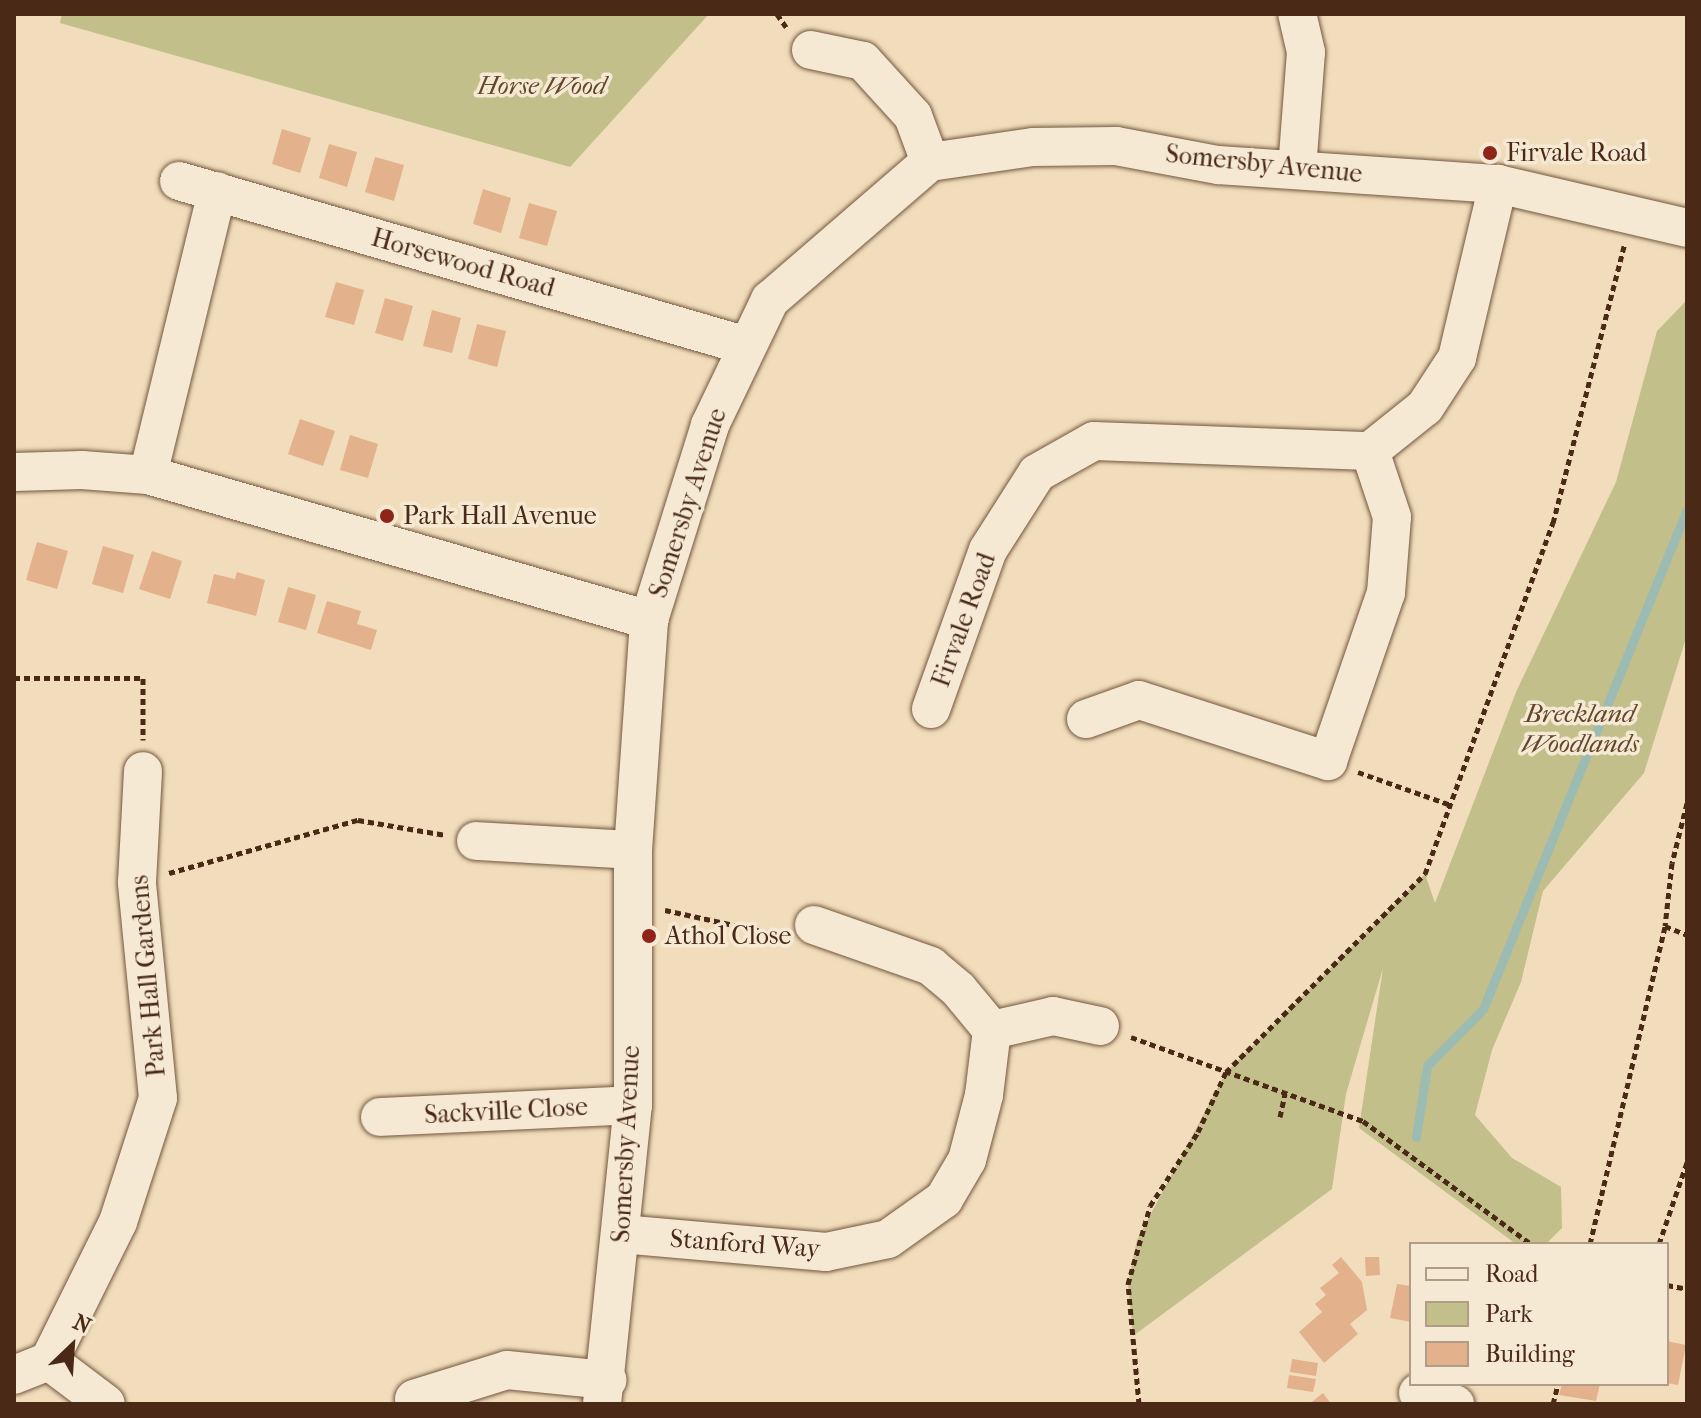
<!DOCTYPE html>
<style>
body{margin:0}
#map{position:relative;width:1701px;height:1418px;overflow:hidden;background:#f1ddbb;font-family:"IM FELL French Canon",serif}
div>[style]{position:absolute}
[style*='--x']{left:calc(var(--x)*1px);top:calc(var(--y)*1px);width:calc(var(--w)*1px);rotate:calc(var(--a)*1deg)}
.green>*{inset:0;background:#c2bf8b}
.stream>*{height:9px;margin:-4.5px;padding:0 4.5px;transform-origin:4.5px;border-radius:4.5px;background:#9bbbb3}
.building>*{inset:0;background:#e3b18b}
.path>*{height:5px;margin-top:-2.5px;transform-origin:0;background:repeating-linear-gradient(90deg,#4a2916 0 6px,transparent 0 10px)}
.roads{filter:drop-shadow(0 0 2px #74563f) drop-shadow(0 0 2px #74563f)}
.minor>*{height:38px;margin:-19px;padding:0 19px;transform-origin:19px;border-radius:19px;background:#f6e9d3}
.dots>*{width:22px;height:22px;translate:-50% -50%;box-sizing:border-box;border:4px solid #f6e9d3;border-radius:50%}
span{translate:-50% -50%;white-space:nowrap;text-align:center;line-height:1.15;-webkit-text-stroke:7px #f6e9d3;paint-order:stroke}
.park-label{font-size:26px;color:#62472d;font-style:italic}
.poi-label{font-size:26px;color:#4a2916}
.left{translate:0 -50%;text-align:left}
.street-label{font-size:26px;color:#4a2916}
.frame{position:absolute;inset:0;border:16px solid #4a2916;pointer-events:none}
.legend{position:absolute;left:1409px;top:1242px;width:260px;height:144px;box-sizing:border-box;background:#f6e9d3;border:2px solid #b19c87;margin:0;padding:10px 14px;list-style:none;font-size:24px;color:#4a2916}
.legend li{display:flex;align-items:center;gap:16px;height:40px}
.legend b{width:40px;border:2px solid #b19c87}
.north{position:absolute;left:32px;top:1306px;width:80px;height:80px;-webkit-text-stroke:6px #f6e9d3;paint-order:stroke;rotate:25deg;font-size:22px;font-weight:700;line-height:32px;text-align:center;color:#4a2916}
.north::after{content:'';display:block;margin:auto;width:28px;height:36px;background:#4a2916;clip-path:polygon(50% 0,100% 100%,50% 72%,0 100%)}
</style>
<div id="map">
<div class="green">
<i style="clip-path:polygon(62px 14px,709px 14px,570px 167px,60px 23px)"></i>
<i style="clip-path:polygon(1687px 300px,1687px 635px,1644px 773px,1543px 891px,1521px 982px,1492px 1050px,1475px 1115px,1512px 1158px,1561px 1187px,1562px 1228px,1546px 1244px,1516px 1244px,1359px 1128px,1383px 968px,1346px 1094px,1332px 1189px,1133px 1336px,1128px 1284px,1137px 1240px,1226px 1072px,1425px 874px,1435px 903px,1516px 692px,1616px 482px,1657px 331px)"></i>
</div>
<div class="stream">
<i style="--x:1416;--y:1137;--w:72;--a:-81.2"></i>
<i style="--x:1427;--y:1066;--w:80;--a:-45.5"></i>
<i style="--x:1483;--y:1009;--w:540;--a:-67.8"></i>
</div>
<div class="building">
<i style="clip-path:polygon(282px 129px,311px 138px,300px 173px,272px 164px)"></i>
<i style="clip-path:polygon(329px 144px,357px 152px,347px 187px,319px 178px)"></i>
<i style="clip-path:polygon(375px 157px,404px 165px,394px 201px,365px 192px)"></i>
<i style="clip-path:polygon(483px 189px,511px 198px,501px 233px,473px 224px)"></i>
<i style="clip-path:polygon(529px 203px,557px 211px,547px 246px,519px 238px)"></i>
<i style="clip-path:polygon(336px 282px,364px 290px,354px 325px,325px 317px)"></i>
<i style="clip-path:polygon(385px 298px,413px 306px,403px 341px,375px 333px)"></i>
<i style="clip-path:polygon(432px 310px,461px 318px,452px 353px,423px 346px)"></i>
<i style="clip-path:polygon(477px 324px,506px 331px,497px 367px,468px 359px)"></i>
<i style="clip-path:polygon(300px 419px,335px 431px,323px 466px,288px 454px)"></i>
<i style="clip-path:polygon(350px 435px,378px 444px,368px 478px,340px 470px)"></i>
<i style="clip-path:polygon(37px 542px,68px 551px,57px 589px,26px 580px)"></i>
<i style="clip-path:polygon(103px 546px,134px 555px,123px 593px,92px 584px)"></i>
<i style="clip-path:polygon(152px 551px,182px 561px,170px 599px,139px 589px)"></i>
<i style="clip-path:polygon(237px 572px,265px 580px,256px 616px,207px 603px,214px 574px,235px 579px)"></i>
<i style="clip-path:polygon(288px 587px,316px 595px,306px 630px,278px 622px)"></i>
<i style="clip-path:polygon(327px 601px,361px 611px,357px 624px,377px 630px,371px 650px,317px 633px)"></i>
<i style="clip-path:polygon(1341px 1257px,1362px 1282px,1367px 1310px,1350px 1324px,1358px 1334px,1324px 1363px,1299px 1332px,1322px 1312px,1315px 1304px,1326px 1295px,1320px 1288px,1339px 1273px,1332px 1265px)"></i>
<i style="clip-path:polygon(1365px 1257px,1379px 1257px,1380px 1275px,1366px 1276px)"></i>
<i style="clip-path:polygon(1397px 1284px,1411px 1286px,1411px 1322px,1390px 1318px)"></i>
<i style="clip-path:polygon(1667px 1341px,1686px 1345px,1678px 1385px,1667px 1383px)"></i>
<i style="clip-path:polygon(1292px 1359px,1318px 1363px,1316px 1376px,1290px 1372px)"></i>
<i style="clip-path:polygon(1289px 1375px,1316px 1379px,1313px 1392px,1287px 1388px)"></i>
<i style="clip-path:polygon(1562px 1384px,1600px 1384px,1596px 1401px,1559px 1395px)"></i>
<i style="clip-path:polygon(1323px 1393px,1331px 1404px,1309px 1404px)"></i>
</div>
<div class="path">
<i style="--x:777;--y:14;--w:16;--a:55"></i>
<i style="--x:14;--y:678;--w:129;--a:0"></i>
<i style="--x:143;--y:678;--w:62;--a:90"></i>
<i style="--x:1358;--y:772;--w:99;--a:19.5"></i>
<i style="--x:1687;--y:803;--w:62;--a:104"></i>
<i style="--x:1672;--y:863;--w:63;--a:96.3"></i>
<i style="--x:1665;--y:926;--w:24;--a:22"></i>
<i style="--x:169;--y:873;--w:196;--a:-15.7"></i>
<i style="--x:358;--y:820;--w:89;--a:9.7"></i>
<i style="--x:665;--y:910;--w:122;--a:12.3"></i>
<i style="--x:1131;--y:1037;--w:247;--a:19.9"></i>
<i style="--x:1363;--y:1121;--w:208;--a:36.2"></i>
<i style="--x:1280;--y:1117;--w:24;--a:-78"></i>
<i style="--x:1590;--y:1244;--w:327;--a:-76.7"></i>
<i style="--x:1659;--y:1244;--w:87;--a:-71.1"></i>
<i style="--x:1667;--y:1285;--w:20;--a:11"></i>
<i style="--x:1139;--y:1404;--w:121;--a:-95.2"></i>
<i style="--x:1128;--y:1284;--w:81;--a:-74.2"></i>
<i style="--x:1150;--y:1206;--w:88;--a:-57"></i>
<i style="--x:1198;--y:1132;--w:66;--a:-65"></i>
<i style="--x:1226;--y:1072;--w:281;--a:-44.9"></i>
<i style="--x:1425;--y:874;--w:374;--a:-70"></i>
<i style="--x:1553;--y:523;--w:286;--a:-75.6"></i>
<i style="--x:1553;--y:1404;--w:21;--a:-76"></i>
</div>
<div class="roads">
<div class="minor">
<i style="--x:811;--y:50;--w:53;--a:11.9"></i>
<i style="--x:863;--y:61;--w:74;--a:47.7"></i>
<i style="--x:913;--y:116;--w:49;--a:69.7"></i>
<i style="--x:1297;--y:169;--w:117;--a:-85.6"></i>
<i style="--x:1306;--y:52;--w:39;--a:-103"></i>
<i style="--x:179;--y:181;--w:591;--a:16.2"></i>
<i style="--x:14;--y:472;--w:68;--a:-1.7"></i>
<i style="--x:82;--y:470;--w:66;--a:4.3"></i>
<i style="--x:148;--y:475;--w:522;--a:16.14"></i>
<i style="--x:148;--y:475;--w:292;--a:-76.3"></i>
<i style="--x:931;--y:709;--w:169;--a:-70.3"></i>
<i style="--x:988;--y:550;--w:91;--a:-57.5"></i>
<i style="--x:1037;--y:473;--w:65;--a:-29.3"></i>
<i style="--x:1094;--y:441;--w:276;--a:2.1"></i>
<i style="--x:1370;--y:451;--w:70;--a:-38.7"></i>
<i style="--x:1425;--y:407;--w:59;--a:-56.9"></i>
<i style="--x:1457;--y:358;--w:179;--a:-76.7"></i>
<i style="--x:1086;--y:719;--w:56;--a:-19.7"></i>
<i style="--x:1139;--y:700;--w:199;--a:17.9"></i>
<i style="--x:1328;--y:761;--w:178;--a:-71"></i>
<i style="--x:1386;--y:593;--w:76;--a:-85.5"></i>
<i style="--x:1392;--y:517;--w:70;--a:-108.4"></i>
<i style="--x:476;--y:841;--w:157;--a:3.3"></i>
<i style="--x:992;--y:1030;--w:63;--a:-12.9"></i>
<i style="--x:1053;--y:1016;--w:48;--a:12"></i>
<i style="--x:380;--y:1117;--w:253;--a:-2.7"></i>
<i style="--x:621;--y:1234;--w:206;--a:5"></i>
<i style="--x:826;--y:1252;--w:63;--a:-11.8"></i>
<i style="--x:888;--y:1239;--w:69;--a:-35.5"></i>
<i style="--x:944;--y:1199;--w:45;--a:-59.5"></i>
<i style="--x:967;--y:1160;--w:67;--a:-75.3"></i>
<i style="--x:984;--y:1095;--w:65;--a:-83"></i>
<i style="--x:992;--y:1030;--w:53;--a:-129.7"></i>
<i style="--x:958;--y:989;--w:35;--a:-140"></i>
<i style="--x:931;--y:966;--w:124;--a:-160.7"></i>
<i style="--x:49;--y:1361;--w:71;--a:37"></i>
<i style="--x:14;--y:1375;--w:38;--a:-22"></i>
<i style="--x:49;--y:1361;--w:155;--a:-63.6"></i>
<i style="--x:118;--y:1222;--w:130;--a:-72.1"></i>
<i style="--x:158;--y:1098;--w:217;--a:-95.6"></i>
<i style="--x:137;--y:882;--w:111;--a:-86.9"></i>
<i style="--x:1418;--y:1393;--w:39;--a:17"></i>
<i style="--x:414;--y:1399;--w:97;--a:-17.3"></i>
<i style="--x:507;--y:1370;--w:101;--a:5.7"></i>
<i style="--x:602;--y:1404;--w:301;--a:-84.1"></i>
<i style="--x:633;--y:1105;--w:255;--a:-90"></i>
<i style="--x:633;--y:850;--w:231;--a:-86"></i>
<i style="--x:649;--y:620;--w:204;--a:-72.6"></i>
<i style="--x:710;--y:425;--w:139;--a:-64.4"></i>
<i style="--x:770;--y:300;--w:211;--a:-40.8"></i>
<i style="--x:930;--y:162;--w:104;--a:-8.3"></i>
<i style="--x:1033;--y:147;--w:83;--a:-0.7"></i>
<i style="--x:1116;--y:146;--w:104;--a:10.6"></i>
<i style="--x:1218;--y:165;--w:281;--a:3.9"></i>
<i style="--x:1498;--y:184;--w:194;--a:13.1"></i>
</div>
</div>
<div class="dots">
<i style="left:1490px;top:153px;background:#8f2418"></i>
<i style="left:387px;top:516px;background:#8f2418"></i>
<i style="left:649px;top:936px;background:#8f2418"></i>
</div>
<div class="park-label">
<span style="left:542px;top:86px">Horse Wood</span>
<span style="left:1580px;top:729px">Breckland<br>Woodlands</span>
</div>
<div class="poi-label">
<span class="left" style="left:1506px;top:153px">Firvale Road</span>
<span class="left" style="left:403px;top:516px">Park Hall Avenue</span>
<span class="left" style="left:665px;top:936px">Athol Close</span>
</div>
<div class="street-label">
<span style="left:1264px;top:164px;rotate:6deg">Somersby Avenue</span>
<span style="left:463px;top:263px;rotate:16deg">Horsewood Road</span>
<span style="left:688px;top:503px;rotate:-72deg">Somersby Avenue</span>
<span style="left:964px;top:620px;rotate:-70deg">Firvale Road</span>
<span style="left:148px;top:976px;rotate:-95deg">Park Hall Gardens</span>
<span style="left:506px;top:1111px;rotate:-3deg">Sackville Close</span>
<span style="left:626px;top:1144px;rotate:-87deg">Somersby Avenue</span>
<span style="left:745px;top:1244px;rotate:4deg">Stanford Way</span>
</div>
<div class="frame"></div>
<ul class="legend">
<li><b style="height:10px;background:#f6e9d3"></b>Road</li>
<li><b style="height:22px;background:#c2bf8b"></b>Park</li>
<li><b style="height:22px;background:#e3b18b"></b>Building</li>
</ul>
<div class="north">N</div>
</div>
